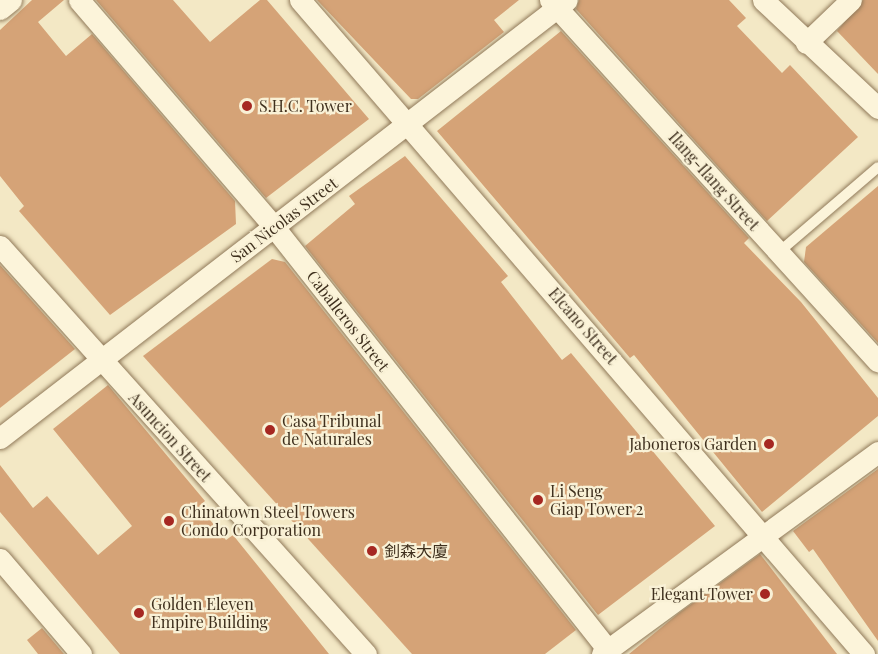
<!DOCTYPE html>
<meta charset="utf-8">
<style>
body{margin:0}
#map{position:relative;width:878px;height:654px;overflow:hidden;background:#f3e8c5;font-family:"Playfair Display","Noto Sans SC",serif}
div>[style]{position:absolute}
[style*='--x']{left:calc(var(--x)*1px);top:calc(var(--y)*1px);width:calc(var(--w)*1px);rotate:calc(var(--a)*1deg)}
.building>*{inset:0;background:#d5a377}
.roads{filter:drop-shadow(0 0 2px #907959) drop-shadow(0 0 2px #907959)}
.lane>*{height:10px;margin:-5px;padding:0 5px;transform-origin:5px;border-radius:5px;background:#fcf4da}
.street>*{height:21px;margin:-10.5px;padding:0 10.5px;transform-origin:10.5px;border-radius:10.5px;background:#fcf4da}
.dots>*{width:16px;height:16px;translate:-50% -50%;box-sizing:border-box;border:3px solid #f9f1d6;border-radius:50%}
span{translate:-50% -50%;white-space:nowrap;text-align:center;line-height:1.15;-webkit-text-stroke:4.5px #f9f1d6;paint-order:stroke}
.poi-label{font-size:16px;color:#3f301e}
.left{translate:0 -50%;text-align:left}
.right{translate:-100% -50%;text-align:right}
.street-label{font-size:16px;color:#3f301e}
</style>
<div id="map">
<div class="building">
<i style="clip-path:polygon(32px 0,64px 0,38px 22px,66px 56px,92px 34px,235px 201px,236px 224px,110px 315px,19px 211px,24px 206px,0 176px,0 30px)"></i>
<i style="clip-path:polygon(96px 0,173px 0,210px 42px,260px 0,267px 0,369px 119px,266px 198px)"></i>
<i style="clip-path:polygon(317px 0,519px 0,494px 20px,504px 32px,418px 99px,411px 99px)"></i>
<i style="clip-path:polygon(579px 0,729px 0,746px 18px,737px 26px,782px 73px,790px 65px,858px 137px,767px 221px,576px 9px)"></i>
<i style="clip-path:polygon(863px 0,878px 0,878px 74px,837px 31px)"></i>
<i style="clip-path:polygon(561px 31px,749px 238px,744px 243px,801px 302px,878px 398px,878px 416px,762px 512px,634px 355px,630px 358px,437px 131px)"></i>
<i style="clip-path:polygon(405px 156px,508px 276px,501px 282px,562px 360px,571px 353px,715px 526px,598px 615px,305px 246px,355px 204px,349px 196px)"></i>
<i style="clip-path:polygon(878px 186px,878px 343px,804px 262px,806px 247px)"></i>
<i style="clip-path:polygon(272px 259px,285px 262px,576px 630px,545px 654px,412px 654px,143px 356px)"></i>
<i style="clip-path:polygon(0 265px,75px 349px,0 408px)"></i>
<i style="clip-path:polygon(108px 385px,205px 501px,199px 506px,226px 540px,233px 535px,329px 654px,120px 654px,0 512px,0 465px,33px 508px,47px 496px,98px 555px,132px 526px,53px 429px)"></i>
<i style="clip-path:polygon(878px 469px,878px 641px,813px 549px,809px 552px,793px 531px)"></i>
<i style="clip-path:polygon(760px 554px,837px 654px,629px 654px,679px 613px)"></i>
<i style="clip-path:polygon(42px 628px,64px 654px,38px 654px,27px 640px)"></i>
</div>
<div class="roads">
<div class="lane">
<i style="--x:779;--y:252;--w:130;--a:-40.6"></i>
</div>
<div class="street">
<i style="--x:79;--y:0;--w:299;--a:49.3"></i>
<i style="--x:274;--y:227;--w:539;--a:51.71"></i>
<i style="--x:300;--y:0;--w:864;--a:49.23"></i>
<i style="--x:550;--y:0;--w:488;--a:47.8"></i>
<i style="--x:763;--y:0;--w:158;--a:43.2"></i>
<i style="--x:0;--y:9;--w:14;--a:-39"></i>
<i style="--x:806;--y:43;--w:62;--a:-43.7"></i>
<i style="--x:0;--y:246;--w:548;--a:48.11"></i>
<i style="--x:0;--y:438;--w:716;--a:-37.69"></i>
<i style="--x:0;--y:559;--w:125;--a:49.5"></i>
<i style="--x:602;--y:654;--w:342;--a:-36.2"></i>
</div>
</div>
<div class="dots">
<i style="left:247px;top:106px;background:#a62822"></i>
<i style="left:270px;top:430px;background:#a62822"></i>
<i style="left:769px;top:444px;background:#a62822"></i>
<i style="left:538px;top:500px;background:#a62822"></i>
<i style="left:169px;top:521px;background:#a62822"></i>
<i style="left:372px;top:551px;background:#a62822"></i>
<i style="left:765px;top:594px;background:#a62822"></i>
<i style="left:139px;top:613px;background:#a62822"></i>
</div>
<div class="poi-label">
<span class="left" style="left:259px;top:106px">S.H.C. Tower</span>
<span class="left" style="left:282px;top:430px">Casa Tribunal<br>de Naturales</span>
<span class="right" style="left:757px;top:444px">Jaboneros Garden</span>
<span class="left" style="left:550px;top:500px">Li Seng<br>Giap Tower 2</span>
<span class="left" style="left:181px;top:521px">Chinatown Steel Towers<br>Condo Corporation</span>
<span class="left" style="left:384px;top:551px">釗森大廈</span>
<span class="right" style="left:753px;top:594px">Elegant Tower</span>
<span class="left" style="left:151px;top:613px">Golden Eleven<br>Empire Building</span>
</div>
<div class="street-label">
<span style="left:714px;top:181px;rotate:48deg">Ilang-Ilang Street</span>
<span style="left:284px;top:220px;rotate:-37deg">San Nicolas Street</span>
<span style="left:348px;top:321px;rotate:52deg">Caballeros Street</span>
<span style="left:583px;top:326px;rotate:49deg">Elcano Street</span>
<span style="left:170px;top:437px;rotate:48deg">Asuncion Street</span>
</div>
</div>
